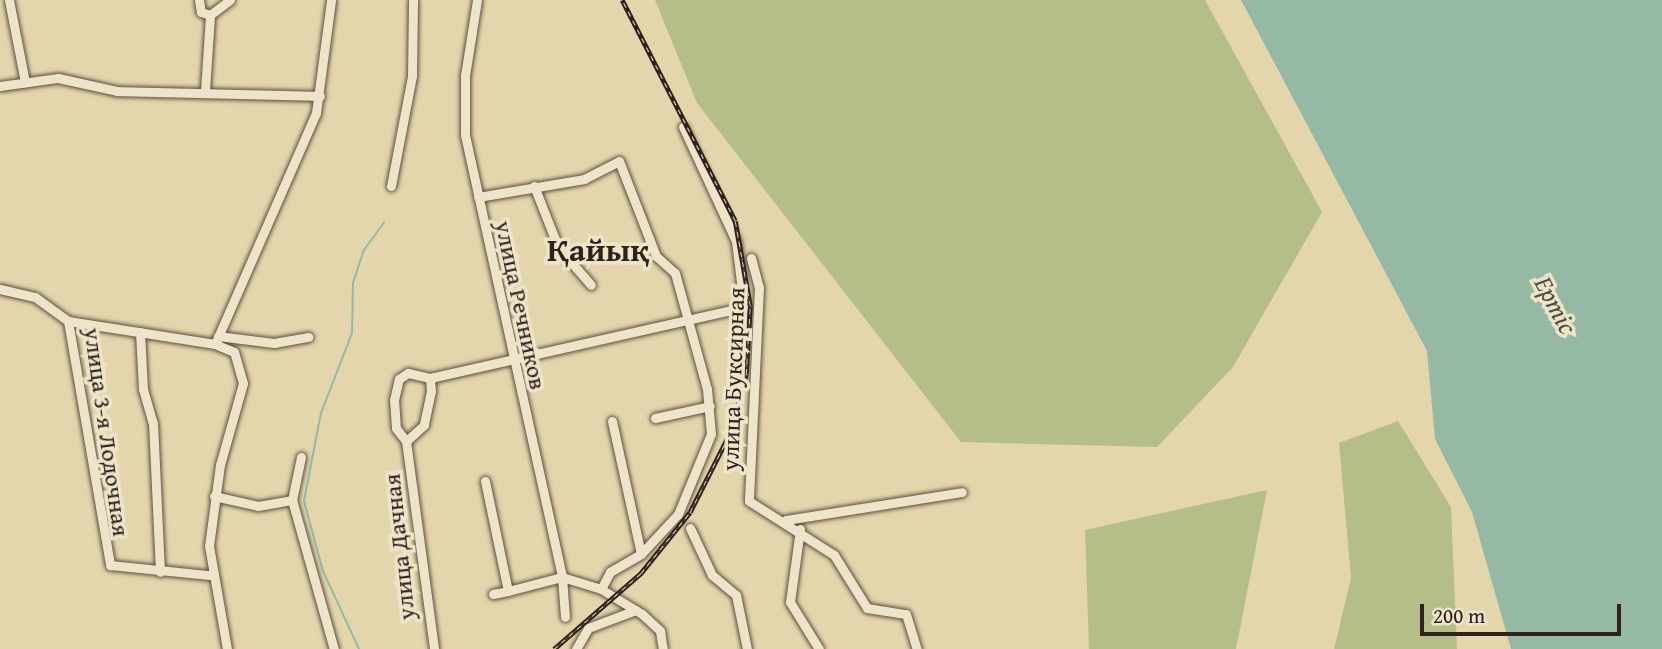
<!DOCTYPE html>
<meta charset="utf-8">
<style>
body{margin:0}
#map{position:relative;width:1662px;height:649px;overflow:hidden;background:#e4d6ac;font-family:"Gentium Book Plus",serif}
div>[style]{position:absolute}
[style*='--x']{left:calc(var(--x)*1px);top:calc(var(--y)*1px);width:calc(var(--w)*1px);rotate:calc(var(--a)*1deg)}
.green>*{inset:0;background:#b5bd88}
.water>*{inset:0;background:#96b9a6}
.stream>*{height:2px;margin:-1px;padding:0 1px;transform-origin:1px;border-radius:1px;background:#96b9a6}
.roads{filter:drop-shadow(0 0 2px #5c4f41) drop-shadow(0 0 2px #5c4f41)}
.minor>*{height:9px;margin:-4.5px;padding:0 4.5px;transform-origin:4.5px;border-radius:4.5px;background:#ede4c9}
.rail>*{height:4.5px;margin-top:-2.25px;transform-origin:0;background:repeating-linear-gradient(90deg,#ede4c9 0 5px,#2f221d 0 10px);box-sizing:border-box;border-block:2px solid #2f221d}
span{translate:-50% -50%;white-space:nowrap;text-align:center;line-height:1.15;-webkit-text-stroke:7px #ede4c9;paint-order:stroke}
.street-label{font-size:24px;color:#2f221d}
.water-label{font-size:26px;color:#4e4f46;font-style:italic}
.district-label{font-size:32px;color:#2f221d;font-weight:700}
.scale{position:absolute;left:1420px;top:604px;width:201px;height:32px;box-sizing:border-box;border:4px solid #2f221d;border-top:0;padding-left:9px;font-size:21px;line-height:24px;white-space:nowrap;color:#2f221d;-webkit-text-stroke:5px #ede4c9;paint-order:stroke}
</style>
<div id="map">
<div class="green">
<i style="clip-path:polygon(655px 0,1205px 0,1322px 212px,1233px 367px,1157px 447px,961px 442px,697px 103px)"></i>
<i style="clip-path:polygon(1398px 421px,1451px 507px,1457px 649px,1334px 649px,1351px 578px,1339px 443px)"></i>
<i style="clip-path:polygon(1267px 490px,1236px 649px,1089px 649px,1085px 530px)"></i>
</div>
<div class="water">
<i style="clip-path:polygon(1241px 0,1662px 0,1662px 649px,1511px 649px,1472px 512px,1435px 439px,1427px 351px)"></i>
</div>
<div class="stream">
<i style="--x:359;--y:649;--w:86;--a:-114.8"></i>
<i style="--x:323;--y:571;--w:73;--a:-105.2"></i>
<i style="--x:304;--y:501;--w:90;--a:-79.1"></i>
<i style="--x:321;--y:413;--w:86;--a:-68.8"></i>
<i style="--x:352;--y:333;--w:50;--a:-88.9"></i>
<i style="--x:353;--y:283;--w:35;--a:-72"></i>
<i style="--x:364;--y:250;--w:34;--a:-54"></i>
</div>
<div class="roads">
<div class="minor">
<i style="--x:9;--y:0;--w:84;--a:79"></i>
<i style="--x:199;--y:0;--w:12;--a:81"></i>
<i style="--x:201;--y:12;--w:9;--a:18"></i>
<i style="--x:477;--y:0;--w:77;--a:99"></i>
<i style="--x:465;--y:76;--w:59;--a:90"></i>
<i style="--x:465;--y:135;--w:453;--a:77.6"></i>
<i style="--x:562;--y:577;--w:41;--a:17.1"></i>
<i style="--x:601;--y:589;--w:48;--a:31.4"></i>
<i style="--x:642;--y:614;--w:25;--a:43"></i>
<i style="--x:660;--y:631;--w:18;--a:81"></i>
<i style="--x:0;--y:86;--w:59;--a:-7.9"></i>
<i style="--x:58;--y:78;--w:60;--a:12.4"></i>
<i style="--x:117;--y:91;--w:203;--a:1.4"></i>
<i style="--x:205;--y:91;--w:76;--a:-86.2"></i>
<i style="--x:210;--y:15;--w:25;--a:-37"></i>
<i style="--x:391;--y:186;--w:112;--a:-79.2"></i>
<i style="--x:412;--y:76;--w:76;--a:-89.2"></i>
<i style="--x:534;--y:186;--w:66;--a:68.5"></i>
<i style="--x:558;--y:247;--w:50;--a:49"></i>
<i style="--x:478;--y:197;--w:108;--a:-9.6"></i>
<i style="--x:584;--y:179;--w:39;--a:-27"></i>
<i style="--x:619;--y:161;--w:102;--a:68.7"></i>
<i style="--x:656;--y:256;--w:25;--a:42"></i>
<i style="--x:675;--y:273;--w:120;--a:74.6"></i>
<i style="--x:707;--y:389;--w:45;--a:84.9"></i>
<i style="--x:711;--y:434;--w:87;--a:112.4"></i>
<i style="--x:678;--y:514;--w:54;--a:132.8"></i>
<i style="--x:641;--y:554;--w:36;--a:150"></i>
<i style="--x:610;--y:572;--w:19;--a:118"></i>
<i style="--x:751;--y:258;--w:30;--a:75"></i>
<i style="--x:759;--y:287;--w:214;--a:92.7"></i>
<i style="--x:749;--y:501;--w:101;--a:32.4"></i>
<i style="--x:834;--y:555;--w:62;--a:58.1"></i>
<i style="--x:867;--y:608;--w:39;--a:9"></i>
<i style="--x:906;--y:614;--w:37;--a:73"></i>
<i style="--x:0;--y:289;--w:36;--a:13"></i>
<i style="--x:35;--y:297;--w:41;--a:36"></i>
<i style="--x:68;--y:321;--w:149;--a:8.9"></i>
<i style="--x:68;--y:321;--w:248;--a:80.2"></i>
<i style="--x:110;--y:565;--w:100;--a:5.8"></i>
<i style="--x:140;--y:332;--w:57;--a:87"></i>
<i style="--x:143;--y:389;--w:35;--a:74"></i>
<i style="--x:153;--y:423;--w:149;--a:87.3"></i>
<i style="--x:218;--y:336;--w:56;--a:7.1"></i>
<i style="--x:274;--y:343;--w:35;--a:-10"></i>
<i style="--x:408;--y:373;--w:23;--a:13"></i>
<i style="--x:430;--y:378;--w:13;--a:86"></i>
<i style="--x:431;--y:391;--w:35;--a:102"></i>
<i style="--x:424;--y:425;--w:24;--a:138"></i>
<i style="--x:406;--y:441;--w:16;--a:-128"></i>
<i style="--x:396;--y:428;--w:28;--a:-94"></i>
<i style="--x:394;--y:400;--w:22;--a:-77"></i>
<i style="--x:399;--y:379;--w:11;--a:-34"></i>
<i style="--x:430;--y:378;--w:322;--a:-12.7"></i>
<i style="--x:744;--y:307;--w:66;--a:-96.9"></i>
<i style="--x:736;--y:241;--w:126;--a:-114.9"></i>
<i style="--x:655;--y:418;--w:56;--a:-12.3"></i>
<i style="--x:612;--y:421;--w:136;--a:77.7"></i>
<i style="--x:406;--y:441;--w:210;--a:82.3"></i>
<i style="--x:301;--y:457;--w:44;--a:101.8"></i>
<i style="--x:292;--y:500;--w:155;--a:74.3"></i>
<i style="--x:485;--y:481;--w:112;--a:78.2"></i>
<i style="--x:508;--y:591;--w:56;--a:-14.5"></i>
<i style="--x:562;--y:577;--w:40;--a:85.7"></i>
<i style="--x:214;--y:496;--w:45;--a:12.8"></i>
<i style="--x:258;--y:506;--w:35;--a:-10"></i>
<i style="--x:786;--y:520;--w:178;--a:-9"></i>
<i style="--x:690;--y:528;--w:52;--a:64.9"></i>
<i style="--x:712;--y:575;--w:31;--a:40"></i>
<i style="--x:736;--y:595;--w:55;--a:78.5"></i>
<i style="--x:800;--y:529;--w:74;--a:97.8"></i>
<i style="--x:790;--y:602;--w:55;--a:58.3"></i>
<i style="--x:493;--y:594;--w:15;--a:-11"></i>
<i style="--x:227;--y:649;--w:105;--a:-99.9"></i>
<i style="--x:209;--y:546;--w:82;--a:-82.3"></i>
<i style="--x:220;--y:465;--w:85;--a:-74.3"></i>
<i style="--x:243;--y:383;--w:32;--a:-106"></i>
<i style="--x:234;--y:352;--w:21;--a:-157"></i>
<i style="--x:215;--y:344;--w:252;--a:-66.4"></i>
<i style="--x:316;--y:113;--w:114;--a:-82.4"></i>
<i style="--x:576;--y:649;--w:24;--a:-60"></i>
<i style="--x:588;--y:628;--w:51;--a:-20.6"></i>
</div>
</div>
<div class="rail">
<i style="--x:554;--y:649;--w:116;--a:-41.1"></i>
<i style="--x:641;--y:573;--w:78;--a:-51.2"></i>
<i style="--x:690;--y:512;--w:89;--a:-63.1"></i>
<i style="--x:730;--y:433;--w:61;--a:-74.8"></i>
<i style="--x:746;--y:374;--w:68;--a:-86.6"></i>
<i style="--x:750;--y:306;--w:86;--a:-100"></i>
<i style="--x:735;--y:221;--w:248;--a:-117.1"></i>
</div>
<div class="street-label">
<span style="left:521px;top:305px;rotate:78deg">улица Речников</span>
<span style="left:733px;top:379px;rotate:-88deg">улица Буксирная</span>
<span style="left:107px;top:432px;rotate:82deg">улица 3-я Лодочная</span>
<span style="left:399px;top:547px;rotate:-96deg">улица Дачная</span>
</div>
<div class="water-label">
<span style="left:1556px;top:305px;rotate:62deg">Ертіс</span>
</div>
<div class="district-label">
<span style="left:598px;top:250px">Қайық</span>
</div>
<div class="scale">200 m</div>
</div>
